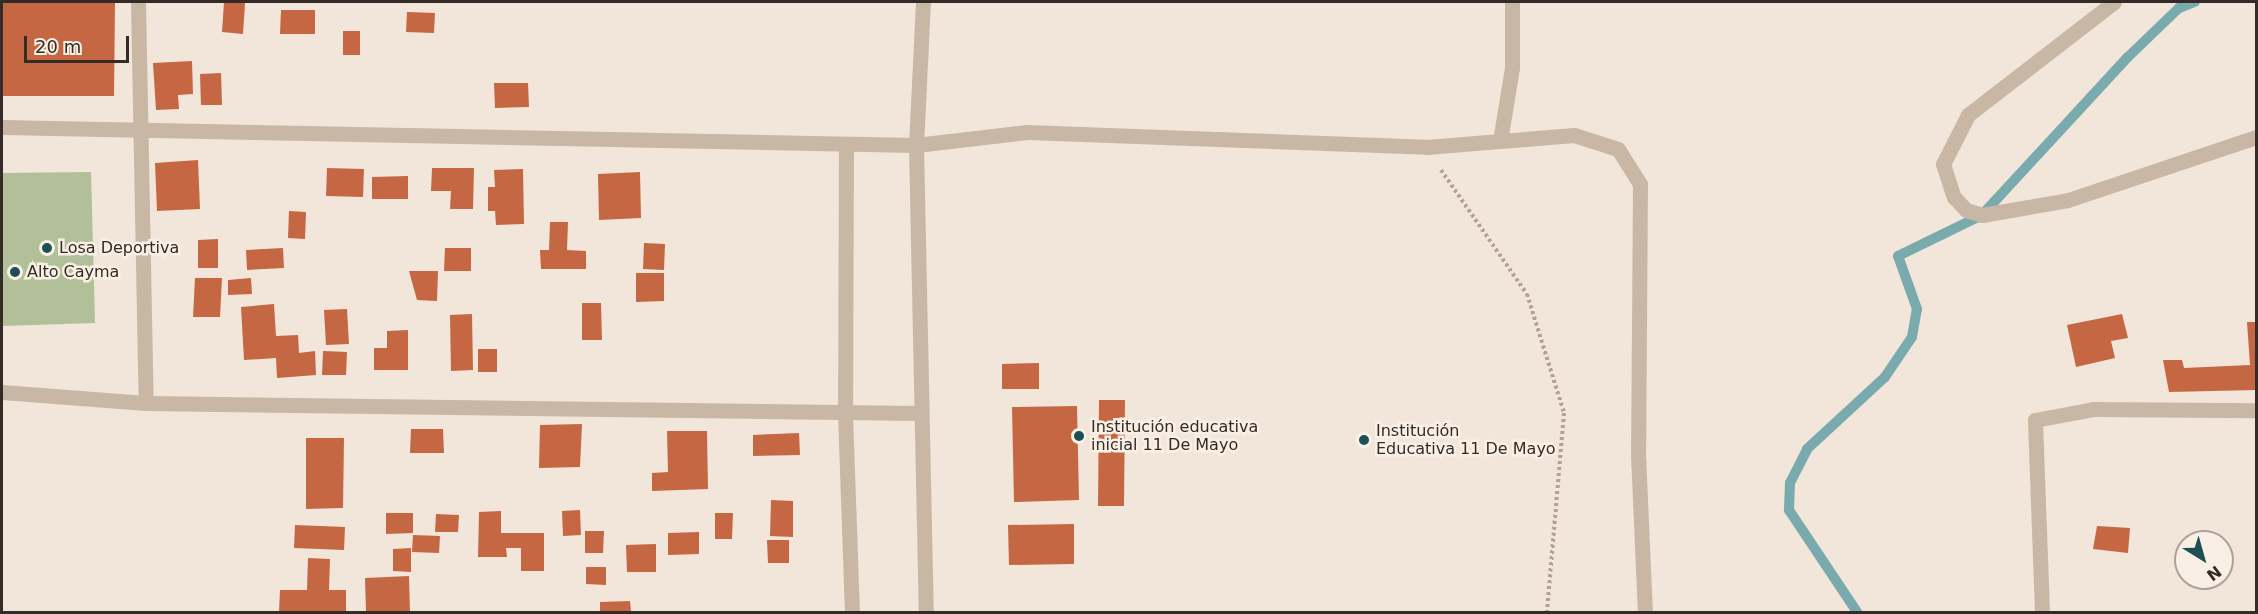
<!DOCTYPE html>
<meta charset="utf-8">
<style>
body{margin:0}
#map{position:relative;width:2258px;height:614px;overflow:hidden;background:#f1e6d9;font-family:"DejaVu Sans",sans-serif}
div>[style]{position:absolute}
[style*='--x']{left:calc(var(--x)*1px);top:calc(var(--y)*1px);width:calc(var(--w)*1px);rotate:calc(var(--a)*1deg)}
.green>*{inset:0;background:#b2c099}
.stream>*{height:10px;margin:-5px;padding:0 5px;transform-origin:5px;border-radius:5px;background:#78aaae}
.building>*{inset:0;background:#c56743}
.path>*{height:4px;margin-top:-2px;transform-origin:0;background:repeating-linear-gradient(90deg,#b4a190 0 3px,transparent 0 6px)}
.minor>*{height:15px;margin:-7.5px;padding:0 7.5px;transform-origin:7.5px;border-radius:7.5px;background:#c9b7a5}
.dots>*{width:16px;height:16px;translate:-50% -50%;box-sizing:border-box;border:3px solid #f9f0e5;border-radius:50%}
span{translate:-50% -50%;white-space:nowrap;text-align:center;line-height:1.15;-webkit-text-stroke:5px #f9f0e5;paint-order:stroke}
.poi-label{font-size:16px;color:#352b26}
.left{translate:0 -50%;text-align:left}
.frame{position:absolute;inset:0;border:3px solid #352b26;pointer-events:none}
.north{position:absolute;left:2174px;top:530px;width:60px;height:60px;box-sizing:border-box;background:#f9f0e5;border:2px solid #aba199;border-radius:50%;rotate:143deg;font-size:16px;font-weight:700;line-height:24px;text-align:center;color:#352b26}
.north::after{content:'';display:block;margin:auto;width:21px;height:27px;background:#1d5055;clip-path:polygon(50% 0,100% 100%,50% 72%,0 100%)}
.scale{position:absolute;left:24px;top:36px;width:105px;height:27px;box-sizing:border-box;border:3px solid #352b26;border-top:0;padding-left:8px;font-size:18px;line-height:21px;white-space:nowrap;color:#352b26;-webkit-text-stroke:4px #f9f0e5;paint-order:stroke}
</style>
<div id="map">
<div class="green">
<i style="clip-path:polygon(91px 172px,95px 323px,2px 326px,2px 173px)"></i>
</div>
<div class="stream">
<i style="--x:1857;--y:612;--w:123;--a:-123.7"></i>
<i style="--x:1789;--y:510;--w:27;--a:-88"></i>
<i style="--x:1790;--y:483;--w:38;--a:-63"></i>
<i style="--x:1807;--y:449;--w:106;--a:-42.7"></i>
<i style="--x:1885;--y:377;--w:48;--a:-56"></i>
<i style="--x:1912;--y:337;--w:28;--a:-80"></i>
<i style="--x:1917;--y:309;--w:56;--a:-109.7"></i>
<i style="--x:1898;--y:256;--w:93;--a:-26"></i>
<i style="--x:1982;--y:215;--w:215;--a:-47.3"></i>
<i style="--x:2128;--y:57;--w:71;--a:-43.9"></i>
<i style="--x:2179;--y:8;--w:17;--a:-21"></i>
</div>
<div class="building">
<i style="clip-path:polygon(2px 2px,115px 2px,114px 96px,2px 96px)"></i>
<i style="clip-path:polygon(224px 2px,245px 3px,243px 34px,222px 32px)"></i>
<i style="clip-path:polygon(281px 10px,315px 10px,315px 34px,280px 34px)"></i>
<i style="clip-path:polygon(407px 12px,435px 13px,434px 33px,406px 32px)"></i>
<i style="clip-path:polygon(343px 31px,360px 31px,360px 55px,343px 55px)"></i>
<i style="clip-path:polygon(192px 61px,193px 94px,178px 95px,179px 109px,156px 110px,153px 63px)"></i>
<i style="clip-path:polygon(221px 73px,222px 105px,201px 105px,200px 74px)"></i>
<i style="clip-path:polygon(494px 83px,528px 83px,529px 107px,495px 108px)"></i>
<i style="clip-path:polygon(198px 160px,200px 209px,157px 211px,155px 163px)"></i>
<i style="clip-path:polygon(327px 168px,364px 169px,363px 197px,326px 196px)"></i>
<i style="clip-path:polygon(432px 168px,474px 168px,473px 209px,450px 209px,451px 191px,431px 191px)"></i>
<i style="clip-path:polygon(523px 169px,524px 224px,496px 225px,495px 211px,488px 211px,488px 187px,495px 187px,494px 170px)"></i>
<i style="clip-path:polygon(640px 172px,641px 218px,599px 220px,598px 174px)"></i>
<i style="clip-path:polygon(408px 176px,408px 199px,372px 199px,372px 177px)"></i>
<i style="clip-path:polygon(289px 211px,306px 212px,305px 239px,288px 238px)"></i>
<i style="clip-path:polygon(550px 222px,568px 222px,567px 250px,586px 251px,586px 269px,541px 269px,540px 250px,549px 250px)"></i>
<i style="clip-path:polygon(218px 239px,218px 268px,198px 268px,198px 240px)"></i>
<i style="clip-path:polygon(644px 243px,665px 244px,664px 270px,643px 269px)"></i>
<i style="clip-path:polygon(283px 248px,284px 268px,247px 270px,246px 250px)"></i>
<i style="clip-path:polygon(445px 248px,471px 248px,471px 271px,444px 271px)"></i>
<i style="clip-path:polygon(409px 271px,438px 271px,437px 301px,417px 300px)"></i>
<i style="clip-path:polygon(636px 273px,664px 273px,664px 301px,636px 302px)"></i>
<i style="clip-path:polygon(195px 278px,222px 278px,220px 317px,193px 317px)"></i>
<i style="clip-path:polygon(251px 278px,252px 294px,228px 295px,228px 280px)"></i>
<i style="clip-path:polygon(582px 303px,601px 303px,602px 340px,582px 340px)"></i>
<i style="clip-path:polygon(274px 304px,276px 336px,298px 335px,299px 353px,315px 351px,316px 375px,277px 378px,276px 358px,244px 360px,241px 307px)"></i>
<i style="clip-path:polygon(347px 309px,349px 344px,326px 345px,324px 310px)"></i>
<i style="clip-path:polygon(472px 314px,473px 370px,451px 371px,450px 315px)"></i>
<i style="clip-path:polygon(2122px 314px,2128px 338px,2111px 341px,2115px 358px,2076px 367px,2067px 325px)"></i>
<i style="clip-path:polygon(2247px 322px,2256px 322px,2256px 390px,2169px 392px,2163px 360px,2182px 360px,2184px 368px,2250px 365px)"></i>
<i style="clip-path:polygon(408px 330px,408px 370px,374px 370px,374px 348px,387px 348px,387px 331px)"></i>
<i style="clip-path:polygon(478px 349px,497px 349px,497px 372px,478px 372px)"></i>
<i style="clip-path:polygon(323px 351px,347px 352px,346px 375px,322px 375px)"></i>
<i style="clip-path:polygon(1039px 363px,1039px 389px,1002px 389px,1002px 364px)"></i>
<i style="clip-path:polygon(1099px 400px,1125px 400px,1124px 506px,1098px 506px)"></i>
<i style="clip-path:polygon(1077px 406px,1079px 500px,1014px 502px,1012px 407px)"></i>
<i style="clip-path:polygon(582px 424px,580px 467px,539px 468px,540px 425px)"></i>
<i style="clip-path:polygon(411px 429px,443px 429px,444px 453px,410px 453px)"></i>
<i style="clip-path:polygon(667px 431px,707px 431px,708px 489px,652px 491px,652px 473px,668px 472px)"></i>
<i style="clip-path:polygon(799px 433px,800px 455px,753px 456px,753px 435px)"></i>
<i style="clip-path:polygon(306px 438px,344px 438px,343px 508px,306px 509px)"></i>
<i style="clip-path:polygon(771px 500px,793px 501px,793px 537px,770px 536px)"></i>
<i style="clip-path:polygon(580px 510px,581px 535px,563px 536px,562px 511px)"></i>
<i style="clip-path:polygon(501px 511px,501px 533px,544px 533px,544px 571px,521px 571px,521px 548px,506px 548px,507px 557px,478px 557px,479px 512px)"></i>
<i style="clip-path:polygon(386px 513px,413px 513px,413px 533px,386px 534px)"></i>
<i style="clip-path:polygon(715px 513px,733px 513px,732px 539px,715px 539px)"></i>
<i style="clip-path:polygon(436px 514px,459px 515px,458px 532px,435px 532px)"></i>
<i style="clip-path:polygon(1074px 524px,1074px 564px,1009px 565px,1008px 525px)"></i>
<i style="clip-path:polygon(295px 525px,345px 527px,344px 550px,294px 548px)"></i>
<i style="clip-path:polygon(2097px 526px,2130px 528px,2128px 553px,2093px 549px)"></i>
<i style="clip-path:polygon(585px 531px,604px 531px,603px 553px,585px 553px)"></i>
<i style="clip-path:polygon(699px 532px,699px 554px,668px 555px,668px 533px)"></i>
<i style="clip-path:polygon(413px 535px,440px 536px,439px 553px,412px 552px)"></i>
<i style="clip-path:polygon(767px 540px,789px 540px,789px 563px,768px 563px)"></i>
<i style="clip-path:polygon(656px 544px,656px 572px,627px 572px,626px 545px)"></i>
<i style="clip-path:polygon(411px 548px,411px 572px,393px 571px,393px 549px)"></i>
<i style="clip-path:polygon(308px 558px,330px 559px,329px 590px,346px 590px,346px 612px,279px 612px,280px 590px,307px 590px)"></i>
<i style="clip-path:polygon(586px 567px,606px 567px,606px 585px,586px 584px)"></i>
<i style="clip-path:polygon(409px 576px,410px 612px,366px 612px,365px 578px)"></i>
<i style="clip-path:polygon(630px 601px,631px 612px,600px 612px,600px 602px)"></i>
</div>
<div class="path">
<i style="--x:1441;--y:170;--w:151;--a:55.3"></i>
<i style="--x:1527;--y:294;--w:125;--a:72.7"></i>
<i style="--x:1564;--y:413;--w:200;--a:94.9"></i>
</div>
<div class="minor">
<i style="--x:138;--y:2;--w:401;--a:88.9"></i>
<i style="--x:923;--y:2;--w:143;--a:92.8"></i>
<i style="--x:916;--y:145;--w:467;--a:88.8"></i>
<i style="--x:2114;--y:2;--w:185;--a:142.3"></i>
<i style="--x:1968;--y:115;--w:55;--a:117"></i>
<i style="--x:1943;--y:164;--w:35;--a:72"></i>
<i style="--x:1954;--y:197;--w:18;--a:47"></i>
<i style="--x:1966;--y:210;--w:17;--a:17"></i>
<i style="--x:1982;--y:215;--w:87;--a:-9.9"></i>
<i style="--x:2068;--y:200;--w:198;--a:-18.5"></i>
<i style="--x:2;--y:127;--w:914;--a:1.13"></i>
<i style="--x:916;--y:145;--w:112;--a:-6.7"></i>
<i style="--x:1027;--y:132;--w:400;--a:2.1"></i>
<i style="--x:1427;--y:147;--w:73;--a:-4.7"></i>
<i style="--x:1500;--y:141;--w:74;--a:-80.7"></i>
<i style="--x:1512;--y:68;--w:66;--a:-90"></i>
<i style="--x:1500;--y:141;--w:74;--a:-4.6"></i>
<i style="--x:1574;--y:135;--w:46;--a:17.7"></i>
<i style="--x:1618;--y:149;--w:41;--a:57.8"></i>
<i style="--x:1640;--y:184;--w:270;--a:90.4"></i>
<i style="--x:1638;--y:454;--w:158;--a:87.5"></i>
<i style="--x:846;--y:144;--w:269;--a:90.2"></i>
<i style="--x:845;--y:413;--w:199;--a:88"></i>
<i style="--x:2;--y:392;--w:144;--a:4.4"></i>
<i style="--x:146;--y:403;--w:771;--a:0.74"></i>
<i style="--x:2042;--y:612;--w:192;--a:-92.1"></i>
<i style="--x:2035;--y:420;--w:59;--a:-10.7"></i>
<i style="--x:2093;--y:409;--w:163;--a:0.4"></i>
</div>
<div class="dots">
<i style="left:47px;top:248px;background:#1d5055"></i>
<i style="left:15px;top:272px;background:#1d5055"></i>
<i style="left:1079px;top:436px;background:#1d5055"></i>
<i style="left:1364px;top:440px;background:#1d5055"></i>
</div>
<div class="poi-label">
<span class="left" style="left:59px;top:248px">Losa Deportiva</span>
<span class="left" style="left:27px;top:272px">Alto Cayma</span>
<span class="left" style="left:1091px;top:436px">Institución educativa<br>inicial 11 De Mayo</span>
<span class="left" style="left:1376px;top:440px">Institución<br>Educativa 11 De Mayo</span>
</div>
<div class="frame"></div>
<div class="north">N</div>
<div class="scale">20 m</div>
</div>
